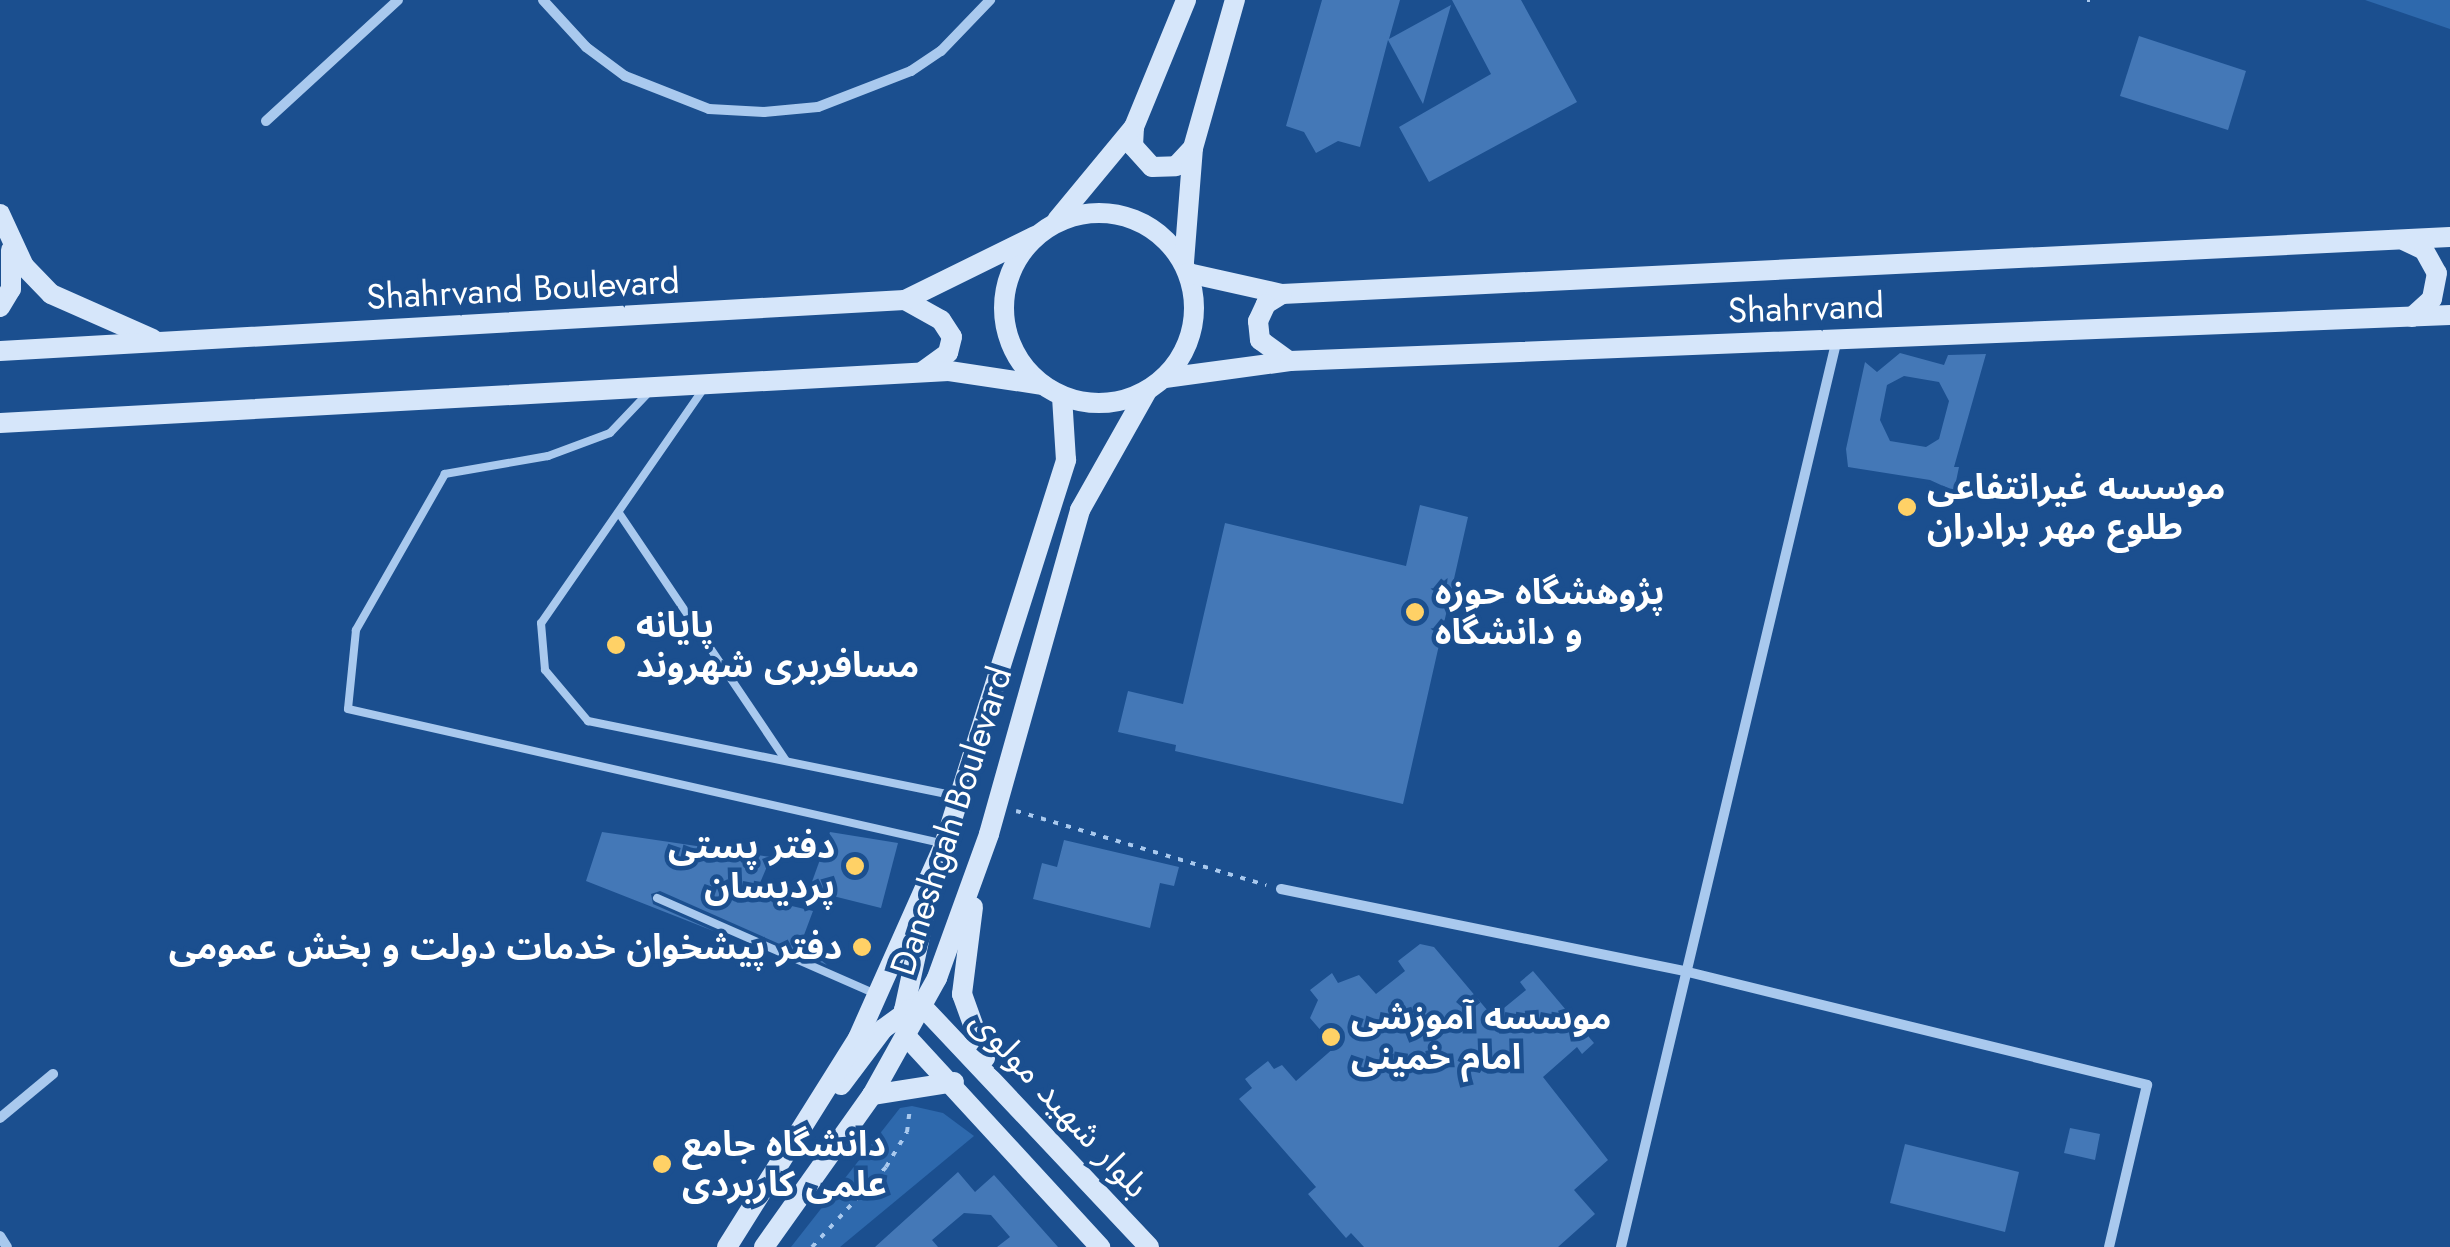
<!DOCTYPE html>
<meta charset="utf-8">
<style>
body{margin:0}
#map{position:relative;width:2450px;height:1247px;overflow:hidden;background:#1b4f8f;font-family:Jost,"Noto Sans Arabic",sans-serif}
div>[style]{position:absolute}
[style*='--x']{left:calc(var(--x)*1px);top:calc(var(--y)*1px);width:calc(var(--w)*1px);rotate:calc(var(--a)*1deg)}
.green>*{inset:0;background:#2e69ad}
.building>*{inset:0;background:#4478b7}
.path>*{height:4px;margin-top:-2px;transform-origin:0;background:repeating-linear-gradient(90deg,#a9c9ee 0 5px,transparent 0 13px)}
.service>*{height:8px;margin:-4px;padding:0 4px;transform-origin:4px;border-radius:4px;background:#a9c9ee}
.minor>*{height:10px;margin:-5px;padding:0 5px;transform-origin:5px;border-radius:5px;background:#a9c9ee}
.secondary>*{height:20px;margin:-10px;padding:0 10px;transform-origin:10px;border-radius:10px;background:#d6e6fa}
.secondary>.ring{margin:-10px;padding:0;box-sizing:content-box;background:none;border:20px solid #d6e6fa;border-radius:50%}
.dots>*{width:28px;height:28px;translate:-50% -50%;box-sizing:border-box;border:5px solid #1b4f8f;border-radius:50%}
span{translate:-50% -50%;white-space:nowrap;text-align:center;line-height:1.15;-webkit-text-stroke:9px #1b4f8f;paint-order:stroke}
.street-label{font-size:35px;color:#fff}
.poi-label{font-size:35px;color:#fff;font-weight:700}
.left{translate:0 -50%;text-align:left}
.right{translate:-100% -50%;text-align:right}
</style>
<div id="map">
<div class="green">
<i style="clip-path:polygon(2365px 0,2450px 0,2450px 29px)"></i>
<i style="clip-path:polygon(912px 1106px,943px 1113px,974px 1136px,840px 1247px,791px 1247px,900px 1108px)"></i>
</div>
<div class="building">
<i style="clip-path:polygon(1322px 0,1400px 0,1389px 39px,1451px 5px,1423px 104px,1388px 40px,1360px 147px,1338px 141px,1316px 153px,1304px 132px,1286px 126px)"></i>
<i style="clip-path:polygon(1452px 0,1521px 0,1577px 102px,1429px 182px,1399px 127px,1491px 74px)"></i>
<i style="clip-path:polygon(2139px 36px,2246px 71px,2228px 130px,2120px 96px)"></i>
<i style="clip-path:polygon(evenodd,1900px 353px,1944px 365px,1948px 355px,1986px 354px,1954px 467px,1959px 467px,1954px 491px,1930px 480px,1848px 467px,1846px 449px,1865px 362px,1877px 372px,1900px 353px,1904px 376px,1939px 382px,1949px 401px,1939px 439px,1926px 447px,1890px 441px,1880px 420px,1887px 385px,1904px 376px)"></i>
<i style="clip-path:polygon(1420px 505px,1468px 517px,1403px 804px,1175px 751px,1176px 745px,1118px 732px,1128px 691px,1183px 704px,1225px 523px,1406px 566px)"></i>
<i style="clip-path:polygon(602px 832px,771px 857px,754px 897px,813px 911px,801px 943px,827px 965px,660px 891px,651px 894px,653px 904px,716px 932px,586px 881px)"></i>
<i style="clip-path:polygon(830px 832px,898px 843px,881px 908px,809px 890px)"></i>
<i style="clip-path:polygon(1064px 840px,1179px 867px,1174px 886px,1160px 883px,1150px 928px,1033px 899px,1042px 863px,1057px 867px)"></i>
<i style="clip-path:polygon(1420px 944px,1434px 947px,1493px 1017px,1526px 990px,1520px 982px,1533px 971px,1594px 1043px,1582px 1054px,1577px 1047px,1543px 1077px,1608px 1160px,1574px 1190px,1595px 1214px,1558px 1247px,1364px 1247px,1351px 1233px,1346px 1238px,1308px 1194px,1316px 1187px,1239px 1099px,1252px 1088px,1245px 1079px,1268px 1061px,1274px 1069px,1282px 1065px,1296px 1081px,1335px 1047px,1310px 1018px,1318px 1000px,1310px 990px,1332px 973px,1338px 983px,1359px 975px,1376px 994px,1405px 971px,1398px 961px)"></i>
<i style="clip-path:polygon(2070px 1128px,2100px 1134px,2095px 1160px,2064px 1153px)"></i>
<i style="clip-path:polygon(1905px 1144px,2019px 1172px,2005px 1232px,1890px 1203px)"></i>
<i style="clip-path:polygon(958px 1172px,975px 1192px,994px 1175px,1058px 1247px,997px 1247px,1010px 1237px,991px 1215px,964px 1213px,932px 1240px,938px 1247px,875px 1247px)"></i>
</div>
<div class="path">
<i style="--x:2087;--y:0;--w:3;--a:0"></i>
<i style="--x:1016;--y:811;--w:261;--a:16.5"></i>
<i style="--x:812;--y:1247;--w:109;--a:-47.2"></i>
<i style="--x:886;--y:1167;--w:41;--a:-59"></i>
<i style="--x:907;--y:1132;--w:25;--a:-83"></i>
</div>
<div class="service">
<i style="--x:704;--y:388;--w:286;--a:124.7"></i>
<i style="--x:541;--y:623;--w:47;--a:85.1"></i>
<i style="--x:545;--y:670;--w:67;--a:49.9"></i>
<i style="--x:588;--y:721;--w:376;--a:11.5"></i>
<i style="--x:650;--y:391;--w:58;--a:133.6"></i>
<i style="--x:610;--y:433;--w:66;--a:159.6"></i>
<i style="--x:548;--y:456;--w:105;--a:170.1"></i>
<i style="--x:445;--y:474;--w:180;--a:119.7"></i>
<i style="--x:356;--y:630;--w:79;--a:95.8"></i>
<i style="--x:348;--y:709;--w:607;--a:12.75"></i>
<i style="--x:619;--y:513;--w:299;--a:56"></i>
<i style="--x:657;--y:898;--w:236;--a:23.7"></i>
</div>
<div class="minor">
<i style="--x:543;--y:0;--w:64;--a:47.5"></i>
<i style="--x:586;--y:47;--w:49;--a:36.6"></i>
<i style="--x:625;--y:76;--w:90;--a:21.4"></i>
<i style="--x:709;--y:109;--w:55;--a:3.1"></i>
<i style="--x:764;--y:112;--w:54;--a:-5.3"></i>
<i style="--x:818;--y:107;--w:100;--a:-21.2"></i>
<i style="--x:911;--y:71;--w:36;--a:-34"></i>
<i style="--x:941;--y:51;--w:71;--a:-46.1"></i>
<i style="--x:266;--y:121;--w:179;--a:-42.5"></i>
<i style="--x:1281;--y:889;--w:411;--a:11.5"></i>
<i style="--x:1684;--y:971;--w:477;--a:13.8"></i>
<i style="--x:2147;--y:1085;--w:166;--a:103.2"></i>
<i style="--x:0;--y:1118;--w:69;--a:-39.7"></i>
<i style="--x:0;--y:1236;--w:13;--a:58"></i>
<i style="--x:1621;--y:1247;--w:933;--a:-76.62"></i>
</div>
<div class="secondary">
<i style="--x:1134;--y:127;--w:19;--a:93"></i>
<i style="--x:1133;--y:146;--w:28;--a:48"></i>
<i style="--x:1152;--y:167;--w:24;--a:-2"></i>
<i style="--x:1176;--y:166;--w:25;--a:-47"></i>
<i class="ring" style="left:1004px;top:213px;width:170px;height:170px"></i>
<i style="--x:0;--y:214;--w:57;--a:65.2"></i>
<i style="--x:24;--y:266;--w:39;--a:46"></i>
<i style="--x:51;--y:294;--w:111;--a:23.8"></i>
<i style="--x:1057;--y:220;--w:121;--a:-50.4"></i>
<i style="--x:1134;--y:127;--w:137;--a:-67.7"></i>
<i style="--x:2405;--y:241;--w:21;--a:25"></i>
<i style="--x:2424;--y:250;--w:26;--a:61"></i>
<i style="--x:2437;--y:273;--w:26;--a:101"></i>
<i style="--x:2432;--y:299;--w:27;--a:138"></i>
<i style="--x:1184;--y:262;--w:114;--a:-85.5"></i>
<i style="--x:1193;--y:148;--w:154;--a:-74.2"></i>
<i style="--x:1188;--y:273;--w:96;--a:12.6"></i>
<i style="--x:1282;--y:294;--w:1169;--a:-2.79"></i>
<i style="--x:1282;--y:294;--w:19;--a:148"></i>
<i style="--x:1266;--y:304;--w:19;--a:115"></i>
<i style="--x:1258;--y:321;--w:19;--a:84"></i>
<i style="--x:1260;--y:340;--w:34;--a:36"></i>
<i style="--x:905;--y:300;--w:41;--a:29.1"></i>
<i style="--x:941;--y:320;--w:20;--a:57"></i>
<i style="--x:952;--y:337;--w:16;--a:104"></i>
<i style="--x:948;--y:353;--w:32;--a:144"></i>
<i style="--x:0;--y:307;--w:21;--a:-59"></i>
<i style="--x:11;--y:289;--w:39;--a:-90"></i>
<i style="--x:0;--y:351;--w:906;--a:-3.23"></i>
<i style="--x:905;--y:300;--w:145;--a:-26.2"></i>
<i style="--x:1165;--y:378;--w:126;--a:-7.7"></i>
<i style="--x:1290;--y:361;--w:1161;--a:-2.27"></i>
<i style="--x:0;--y:423;--w:950;--a:-3.14"></i>
<i style="--x:949;--y:371;--w:95;--a:8.5"></i>
<i style="--x:973;--y:907;--w:88;--a:97.2"></i>
<i style="--x:962;--y:994;--w:68;--a:70.2"></i>
<i style="--x:925;--y:913;--w:99;--a:102.2"></i>
<i style="--x:904;--y:1010;--w:26;--a:86"></i>
<i style="--x:906;--y:1036;--w:287;--a:47.4"></i>
<i style="--x:922;--y:1006;--w:331;--a:46.7"></i>
<i style="--x:841;--y:1085;--w:70;--a:-53.1"></i>
<i style="--x:883;--y:1029;--w:34;--a:-36"></i>
<i style="--x:872;--y:1095;--w:83;--a:-9"></i>
<i style="--x:727;--y:1247;--w:247;--a:-57.9"></i>
<i style="--x:858;--y:1038;--w:211;--a:-66"></i>
<i style="--x:944;--y:845;--w:404;--a:-72.4"></i>
<i style="--x:1066;--y:460;--w:64;--a:-93.6"></i>
<i style="--x:764;--y:1247;--w:186;--a:-54.6"></i>
<i style="--x:872;--y:1095;--w:134;--a:-60.9"></i>
<i style="--x:937;--y:978;--w:153;--a:-70.1"></i>
<i style="--x:989;--y:834;--w:337;--a:-74.3"></i>
<i style="--x:1080;--y:510;--w:137;--a:-60.6"></i>
</div>
<div class="dots">
<i style="left:1907px;top:507px;background:#ffd166"></i>
<i style="left:1415px;top:612px;background:#ffd166"></i>
<i style="left:616px;top:645px;background:#ffd166"></i>
<i style="left:855px;top:866px;background:#ffd166"></i>
<i style="left:862px;top:947px;background:#ffd166"></i>
<i style="left:1331px;top:1037px;background:#ffd166"></i>
<i style="left:662px;top:1164px;background:#ffd166"></i>
</div>
<div class="street-label">
<span style="left:523px;top:289px;rotate:-3deg">Shahrvand Boulevard</span>
<span style="left:1806px;top:308px;rotate:-2deg">Shahrvand</span>
<span style="left:951px;top:821px;rotate:-72deg">Daneshgah Boulevard</span>
<span style="left:1060px;top:1103px;rotate:47deg">بلوار شهید مولوی</span>
</div>
<div class="poi-label">
<span class="left" style="left:1927px;top:507px">موسسه غیرانتفاعی<br>طلوع مهر برادران</span>
<span class="left" style="left:1435px;top:612px">پژوهشگاه حوزه<br>و دانشگاه</span>
<span class="left" style="left:636px;top:645px">پایانه<br>مسافربری شهروند</span>
<span class="right" style="left:835px;top:866px">دفتر پستی<br>پردیسان</span>
<span class="right" style="left:842px;top:947px">دفتر پیشخوان خدمات دولت و بخش عمومی</span>
<span class="left" style="left:1351px;top:1037px">موسسه آموزشی<br>امام خمینی</span>
<span class="left" style="left:682px;top:1164px">دانشگاه جامع<br>علمی کاربردی</span>
</div>
</div>
